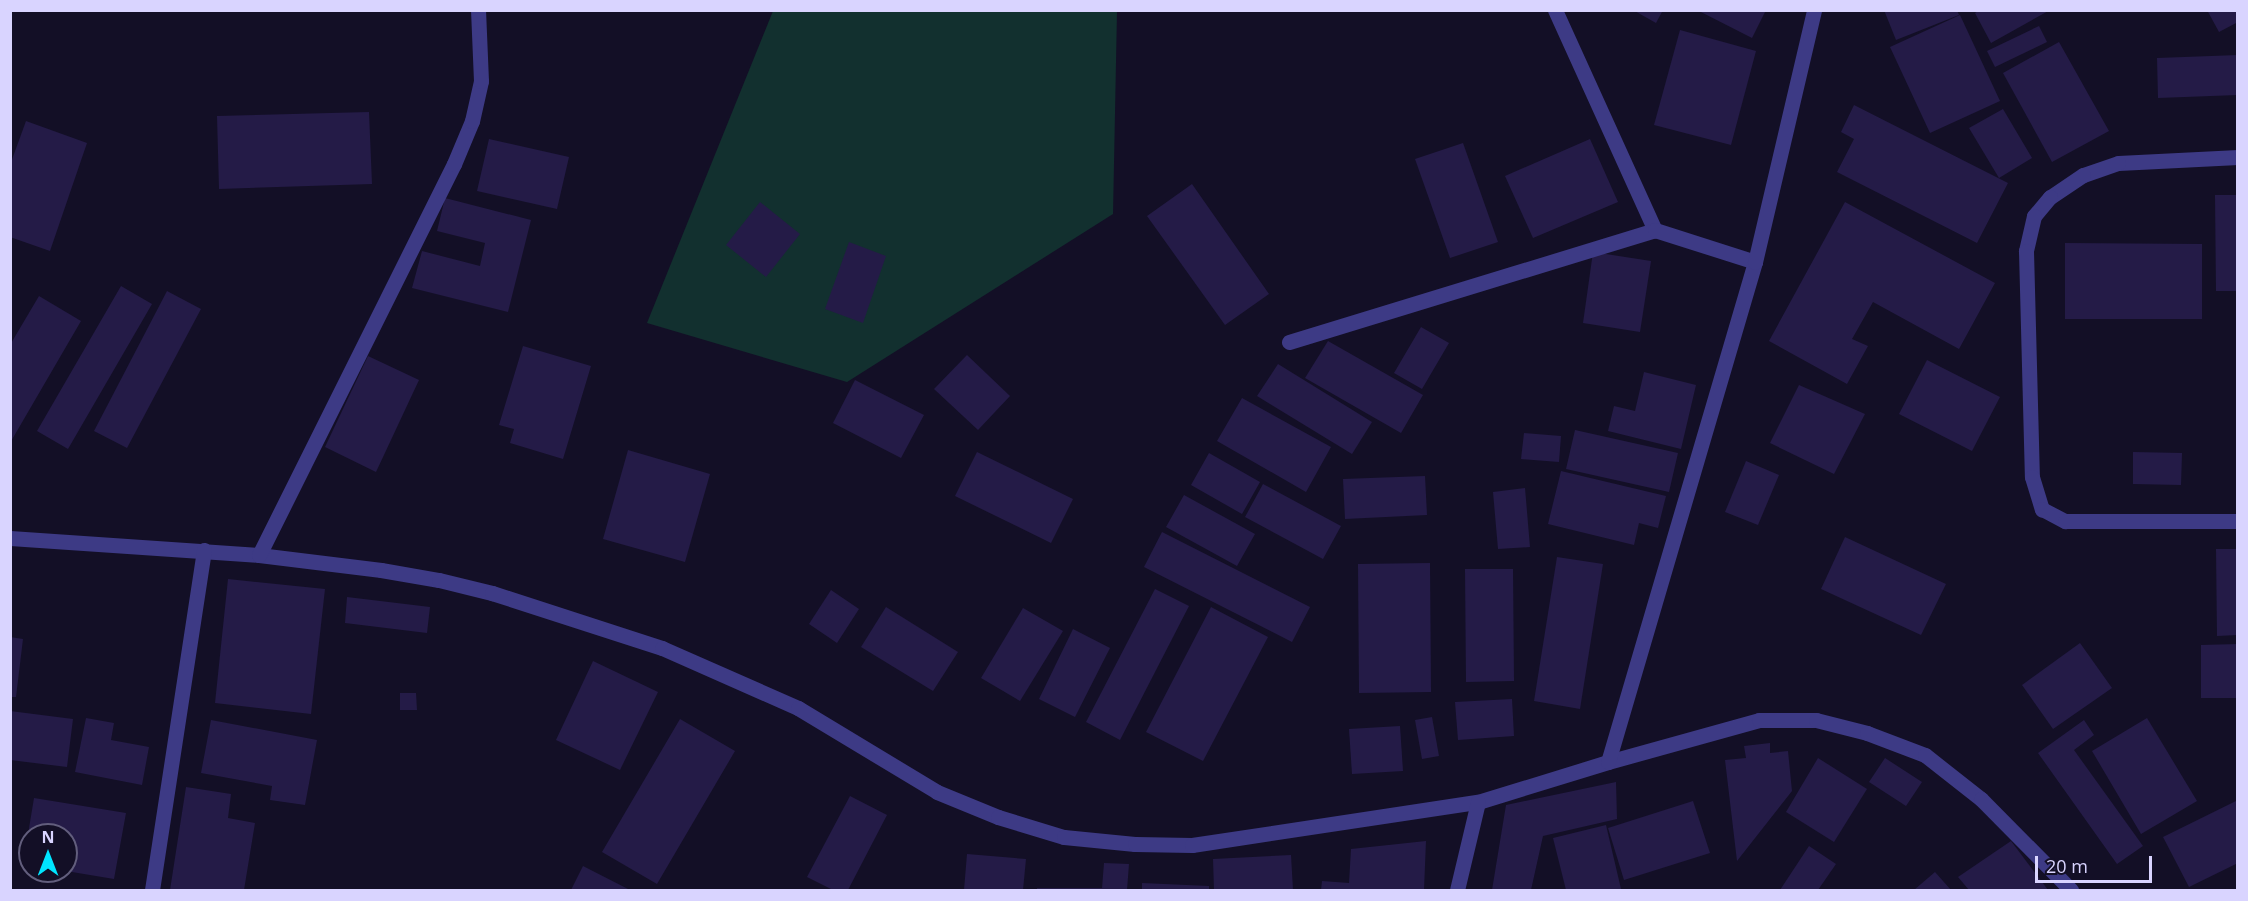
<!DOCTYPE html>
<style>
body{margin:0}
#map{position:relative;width:2248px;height:901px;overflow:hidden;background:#130f26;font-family:"Open Sans",sans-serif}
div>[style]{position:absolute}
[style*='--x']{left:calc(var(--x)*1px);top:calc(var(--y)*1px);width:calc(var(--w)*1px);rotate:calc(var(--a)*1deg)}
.green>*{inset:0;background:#12302f}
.building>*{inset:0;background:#241b47}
.minor>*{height:15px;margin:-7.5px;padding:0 7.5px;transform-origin:7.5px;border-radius:7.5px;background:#3d3a85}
span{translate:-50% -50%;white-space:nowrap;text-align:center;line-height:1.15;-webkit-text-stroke:5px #130f26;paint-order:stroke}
.frame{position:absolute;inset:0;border:12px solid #d9d4ff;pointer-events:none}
.north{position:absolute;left:18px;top:823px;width:60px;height:60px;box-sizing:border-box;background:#130f26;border:2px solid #625e7d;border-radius:50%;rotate:0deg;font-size:16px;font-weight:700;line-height:24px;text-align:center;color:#d9d4ff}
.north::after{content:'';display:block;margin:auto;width:21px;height:27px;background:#00e5ff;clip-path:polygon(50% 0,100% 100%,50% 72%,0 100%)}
.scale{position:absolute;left:2035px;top:856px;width:117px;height:27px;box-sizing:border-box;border:3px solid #d9d4ff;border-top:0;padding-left:8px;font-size:18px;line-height:21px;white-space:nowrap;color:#d9d4ff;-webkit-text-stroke:4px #130f26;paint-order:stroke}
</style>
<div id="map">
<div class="green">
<i style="clip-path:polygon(773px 11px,1117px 11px,1113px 214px,847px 382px,647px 323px)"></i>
</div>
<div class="building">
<i style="clip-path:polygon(1633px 10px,1663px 10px,1656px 23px)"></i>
<i style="clip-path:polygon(1697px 10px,1766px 10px,1752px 38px)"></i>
<i style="clip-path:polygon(1884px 10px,1957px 10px,1959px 15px,1896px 40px)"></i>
<i style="clip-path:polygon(1980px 10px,2050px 10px,1991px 43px,1975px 13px)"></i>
<i style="clip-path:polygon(2207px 10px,2238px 10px,2238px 22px,2219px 32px)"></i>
<i style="clip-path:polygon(1960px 15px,2000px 101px,1930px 133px,1890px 47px)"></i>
<i style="clip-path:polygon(2039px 26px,2047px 42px,1995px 67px,1987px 51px)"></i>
<i style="clip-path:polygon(1680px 30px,1756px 51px,1731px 145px,1654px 125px)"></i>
<i style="clip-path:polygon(2059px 42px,2109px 131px,2052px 162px,2003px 73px)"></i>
<i style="clip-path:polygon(2238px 55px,2238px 95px,2158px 98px,2157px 58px)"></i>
<i style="clip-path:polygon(1854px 105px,2008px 183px,1977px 243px,1837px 172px,1854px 139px,1841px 132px)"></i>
<i style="clip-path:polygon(2003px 109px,2032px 158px,1999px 178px,1969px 128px)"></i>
<i style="clip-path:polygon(369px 112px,372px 184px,219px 189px,217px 116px)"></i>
<i style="clip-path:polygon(26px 121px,87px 143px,50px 251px,10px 237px,10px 165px)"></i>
<i style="clip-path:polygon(489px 139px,569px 157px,557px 209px,477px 191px)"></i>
<i style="clip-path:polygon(1590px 139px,1618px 202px,1533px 238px,1505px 176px)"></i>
<i style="clip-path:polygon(1463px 143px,1498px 242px,1450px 258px,1415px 159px)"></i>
<i style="clip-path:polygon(1192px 184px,1269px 294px,1225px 325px,1147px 216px)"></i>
<i style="clip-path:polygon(2215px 195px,2238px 195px,2238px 291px,2216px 291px)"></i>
<i style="clip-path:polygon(445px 198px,531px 220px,508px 312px,412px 288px,422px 251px,480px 266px,485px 243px,437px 231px)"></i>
<i style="clip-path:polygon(760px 202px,800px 234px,766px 277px,726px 245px)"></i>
<i style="clip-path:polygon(1845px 202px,1995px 283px,1959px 349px,1873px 302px,1852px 339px,1868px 346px,1847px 384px,1769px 341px)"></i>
<i style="clip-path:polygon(849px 242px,886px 256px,863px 323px,825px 309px)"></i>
<i style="clip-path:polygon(2065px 243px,2202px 244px,2202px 319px,2065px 319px)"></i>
<i style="clip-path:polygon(1593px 252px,1651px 261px,1640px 332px,1583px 323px)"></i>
<i style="clip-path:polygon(121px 286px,152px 304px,68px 449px,37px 431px)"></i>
<i style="clip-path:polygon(167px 291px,201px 309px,127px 448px,94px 431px)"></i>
<i style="clip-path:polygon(39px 296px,81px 321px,10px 443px,10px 345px)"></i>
<i style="clip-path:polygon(1421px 327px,1449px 343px,1422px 389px,1394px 373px)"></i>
<i style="clip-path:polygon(1328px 341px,1423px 395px,1401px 433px,1305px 378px)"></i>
<i style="clip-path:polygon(523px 346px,591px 366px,563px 459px,510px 443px,514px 429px,499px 425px)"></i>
<i style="clip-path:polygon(967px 355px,1010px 396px,978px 430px,934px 389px)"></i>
<i style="clip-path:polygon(368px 356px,419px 380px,376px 472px,325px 447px)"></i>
<i style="clip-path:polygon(1927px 360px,2000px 397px,1972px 451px,1899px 414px)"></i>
<i style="clip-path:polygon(1278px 364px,1372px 422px,1352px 454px,1257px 396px)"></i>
<i style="clip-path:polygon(1644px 372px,1696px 385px,1681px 449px,1608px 431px,1614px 406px,1635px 411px)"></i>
<i style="clip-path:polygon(855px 380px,924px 415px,901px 458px,833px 423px)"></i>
<i style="clip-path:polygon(1799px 385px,1865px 414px,1834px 474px,1770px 443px)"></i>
<i style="clip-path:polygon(1242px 398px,1331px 447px,1306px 492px,1217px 441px)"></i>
<i style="clip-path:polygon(1575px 430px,1678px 453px,1669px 492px,1566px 469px)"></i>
<i style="clip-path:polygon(1524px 433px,1561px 436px,1559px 462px,1521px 459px)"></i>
<i style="clip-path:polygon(628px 450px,710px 474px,685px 562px,603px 539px)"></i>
<i style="clip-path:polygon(977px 452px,1073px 499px,1051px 543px,955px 496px)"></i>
<i style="clip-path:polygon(2133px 452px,2182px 453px,2181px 485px,2133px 484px)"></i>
<i style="clip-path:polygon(1209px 453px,1260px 482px,1242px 514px,1191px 485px)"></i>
<i style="clip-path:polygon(1746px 461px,1779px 475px,1758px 525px,1725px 512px)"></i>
<i style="clip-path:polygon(1561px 471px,1666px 496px,1658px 528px,1639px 523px,1634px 545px,1548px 524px)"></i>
<i style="clip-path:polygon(1425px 476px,1427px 515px,1345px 519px,1343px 479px)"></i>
<i style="clip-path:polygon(1263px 484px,1341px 526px,1323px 559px,1245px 517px)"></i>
<i style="clip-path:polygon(1525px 488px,1530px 547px,1498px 549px,1493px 492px)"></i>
<i style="clip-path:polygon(1184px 495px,1255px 534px,1237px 566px,1166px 527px)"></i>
<i style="clip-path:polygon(1162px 532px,1310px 607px,1292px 642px,1144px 567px)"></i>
<i style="clip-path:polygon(1845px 537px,1946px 584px,1921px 635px,1821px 589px)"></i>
<i style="clip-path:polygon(2216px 549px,2238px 549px,2238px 635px,2217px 636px)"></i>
<i style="clip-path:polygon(1557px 557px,1603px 564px,1580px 709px,1534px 701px)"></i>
<i style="clip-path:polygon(1430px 563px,1431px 692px,1359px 693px,1358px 564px)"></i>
<i style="clip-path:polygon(1465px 569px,1513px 569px,1514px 681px,1466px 682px)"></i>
<i style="clip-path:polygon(228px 579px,325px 589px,311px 714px,215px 703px)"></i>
<i style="clip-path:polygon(1155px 589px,1189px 606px,1120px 740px,1086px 722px)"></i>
<i style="clip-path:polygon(831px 590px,859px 609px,837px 643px,809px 624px)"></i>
<i style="clip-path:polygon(347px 597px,430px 607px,427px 633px,345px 623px)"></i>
<i style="clip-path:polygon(886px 607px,958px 652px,933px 691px,861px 647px)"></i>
<i style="clip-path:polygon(1211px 607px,1268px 637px,1203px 761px,1146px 732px)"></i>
<i style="clip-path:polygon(1023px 608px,1063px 631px,1020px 701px,981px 678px)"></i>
<i style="clip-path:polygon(1073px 629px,1110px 648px,1075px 717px,1039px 699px)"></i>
<i style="clip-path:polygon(10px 637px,23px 639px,16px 697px,10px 697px)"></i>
<i style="clip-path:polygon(2080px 643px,2112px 688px,2053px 729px,2022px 685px)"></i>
<i style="clip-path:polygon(2238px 644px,2238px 698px,2201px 698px,2201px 645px)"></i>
<i style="clip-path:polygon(593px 661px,658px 692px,620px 770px,556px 740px)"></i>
<i style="clip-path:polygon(400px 693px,416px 693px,417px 710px,400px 710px)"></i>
<i style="clip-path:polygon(1512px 699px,1514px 736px,1458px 740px,1455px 702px)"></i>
<i style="clip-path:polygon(10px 711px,73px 719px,67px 767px,10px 760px)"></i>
<i style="clip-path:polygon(1432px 717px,1439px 756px,1422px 759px,1415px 720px)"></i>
<i style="clip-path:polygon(86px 718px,114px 723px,111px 740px,149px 747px,142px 785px,75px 772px)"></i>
<i style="clip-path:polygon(2147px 718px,2197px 801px,2141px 834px,2092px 751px)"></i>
<i style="clip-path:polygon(680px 719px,735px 751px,657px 884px,602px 852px)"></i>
<i style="clip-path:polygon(211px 720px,317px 740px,305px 805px,270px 800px,272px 786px,201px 773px)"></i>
<i style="clip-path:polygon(2084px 720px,2094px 735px,2074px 750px,2143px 846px,2117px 864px,2038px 753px)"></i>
<i style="clip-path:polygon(1400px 726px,1403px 771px,1352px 774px,1349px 729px)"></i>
<i style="clip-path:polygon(1770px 743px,1770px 753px,1788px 751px,1792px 791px,1737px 861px,1725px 760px,1746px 758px,1744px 746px)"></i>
<i style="clip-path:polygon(1818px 758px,1867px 789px,1834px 842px,1786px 812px)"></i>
<i style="clip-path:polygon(1885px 758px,1922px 782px,1906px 806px,1869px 782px)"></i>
<i style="clip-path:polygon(1616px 782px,1617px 819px,1543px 836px,1531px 890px,1492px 890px,1506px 805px)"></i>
<i style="clip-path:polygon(186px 787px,231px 794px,228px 818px,255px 823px,244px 890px,170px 890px)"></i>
<i style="clip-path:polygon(850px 796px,887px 815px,848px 890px,833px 890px,807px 877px)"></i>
<i style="clip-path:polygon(34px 798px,126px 813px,114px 879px,66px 871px,66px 835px,30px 835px,30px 865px,23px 864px)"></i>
<i style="clip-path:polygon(2238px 800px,2238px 863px,2189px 887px,2163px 837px)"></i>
<i style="clip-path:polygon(1693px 801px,1710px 853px,1624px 880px,1608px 828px)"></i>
<i style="clip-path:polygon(1606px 825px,1621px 889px,1566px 890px,1553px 838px)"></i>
<i style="clip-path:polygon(1426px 841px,1424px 890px,1321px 890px,1322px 881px,1349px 883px,1351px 849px)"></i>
<i style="clip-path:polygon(2011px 841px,2048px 890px,1969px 890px,1958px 877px)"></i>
<i style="clip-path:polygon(1809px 846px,1836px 864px,1818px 890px,1780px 890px)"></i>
<i style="clip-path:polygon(967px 854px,1026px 859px,1023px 890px,964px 890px)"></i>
<i style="clip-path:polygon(1291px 855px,1293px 890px,1214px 890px,1213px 859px)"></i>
<i style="clip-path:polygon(1104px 863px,1129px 864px,1127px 890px,1037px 890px,1037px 888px,1102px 888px)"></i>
<i style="clip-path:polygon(583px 866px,630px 890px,571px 890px)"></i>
<i style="clip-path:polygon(1935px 872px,1951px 890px,1914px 890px)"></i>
<i style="clip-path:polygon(1142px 883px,1209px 886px,1209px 890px,1142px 890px)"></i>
</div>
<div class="minor">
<i style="--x:1555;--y:10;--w:242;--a:65.6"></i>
<i style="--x:2238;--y:157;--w:120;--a:177.1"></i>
<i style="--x:2118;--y:163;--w:37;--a:161"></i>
<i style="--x:2083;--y:175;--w:40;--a:146"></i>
<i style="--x:2050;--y:197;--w:25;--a:130"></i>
<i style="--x:2034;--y:216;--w:36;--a:103"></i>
<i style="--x:2026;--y:251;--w:226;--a:88.5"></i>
<i style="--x:2032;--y:477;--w:34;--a:73"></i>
<i style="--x:2042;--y:509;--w:26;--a:28"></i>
<i style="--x:2065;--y:521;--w:173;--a:0"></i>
<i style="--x:1289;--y:342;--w:383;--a:-17"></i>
<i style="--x:1655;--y:230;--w:105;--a:17.7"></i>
<i style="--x:10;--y:538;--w:250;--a:3.9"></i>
<i style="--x:259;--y:555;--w:123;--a:7"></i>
<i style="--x:381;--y:570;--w:59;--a:9.8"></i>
<i style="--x:439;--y:580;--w:55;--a:13.8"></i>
<i style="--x:492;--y:593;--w:179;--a:17.9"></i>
<i style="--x:662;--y:648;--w:149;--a:23.8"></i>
<i style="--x:798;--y:708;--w:162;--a:31.1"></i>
<i style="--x:937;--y:792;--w:66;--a:22.3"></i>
<i style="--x:998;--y:817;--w:69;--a:16.9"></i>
<i style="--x:1064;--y:837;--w:71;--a:5.6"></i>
<i style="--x:1135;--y:844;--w:57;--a:1"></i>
<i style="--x:1192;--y:845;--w:289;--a:-8.6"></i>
<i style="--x:1478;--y:802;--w:136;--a:-17.1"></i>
<i style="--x:1608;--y:762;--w:157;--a:-15.5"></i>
<i style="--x:1759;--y:720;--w:57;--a:0"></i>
<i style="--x:1816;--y:720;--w:53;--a:14.3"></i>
<i style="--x:1867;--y:733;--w:62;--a:20.8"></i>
<i style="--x:1925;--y:755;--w:71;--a:38.2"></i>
<i style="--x:1981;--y:799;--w:128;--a:45.3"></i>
<i style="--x:259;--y:555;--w:437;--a:-63.5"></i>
<i style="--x:454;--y:164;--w:47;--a:-67.3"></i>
<i style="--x:472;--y:121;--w:41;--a:-77.3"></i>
<i style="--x:481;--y:81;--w:71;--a:-92.4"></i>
<i style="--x:1608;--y:762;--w:521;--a:-73.62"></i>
<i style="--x:1755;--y:262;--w:259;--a:-76.8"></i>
<i style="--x:152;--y:890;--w:344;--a:-81.3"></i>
<i style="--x:1457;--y:890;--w:90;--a:-76.6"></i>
</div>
<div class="frame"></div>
<div class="north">N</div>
<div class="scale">20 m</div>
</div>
